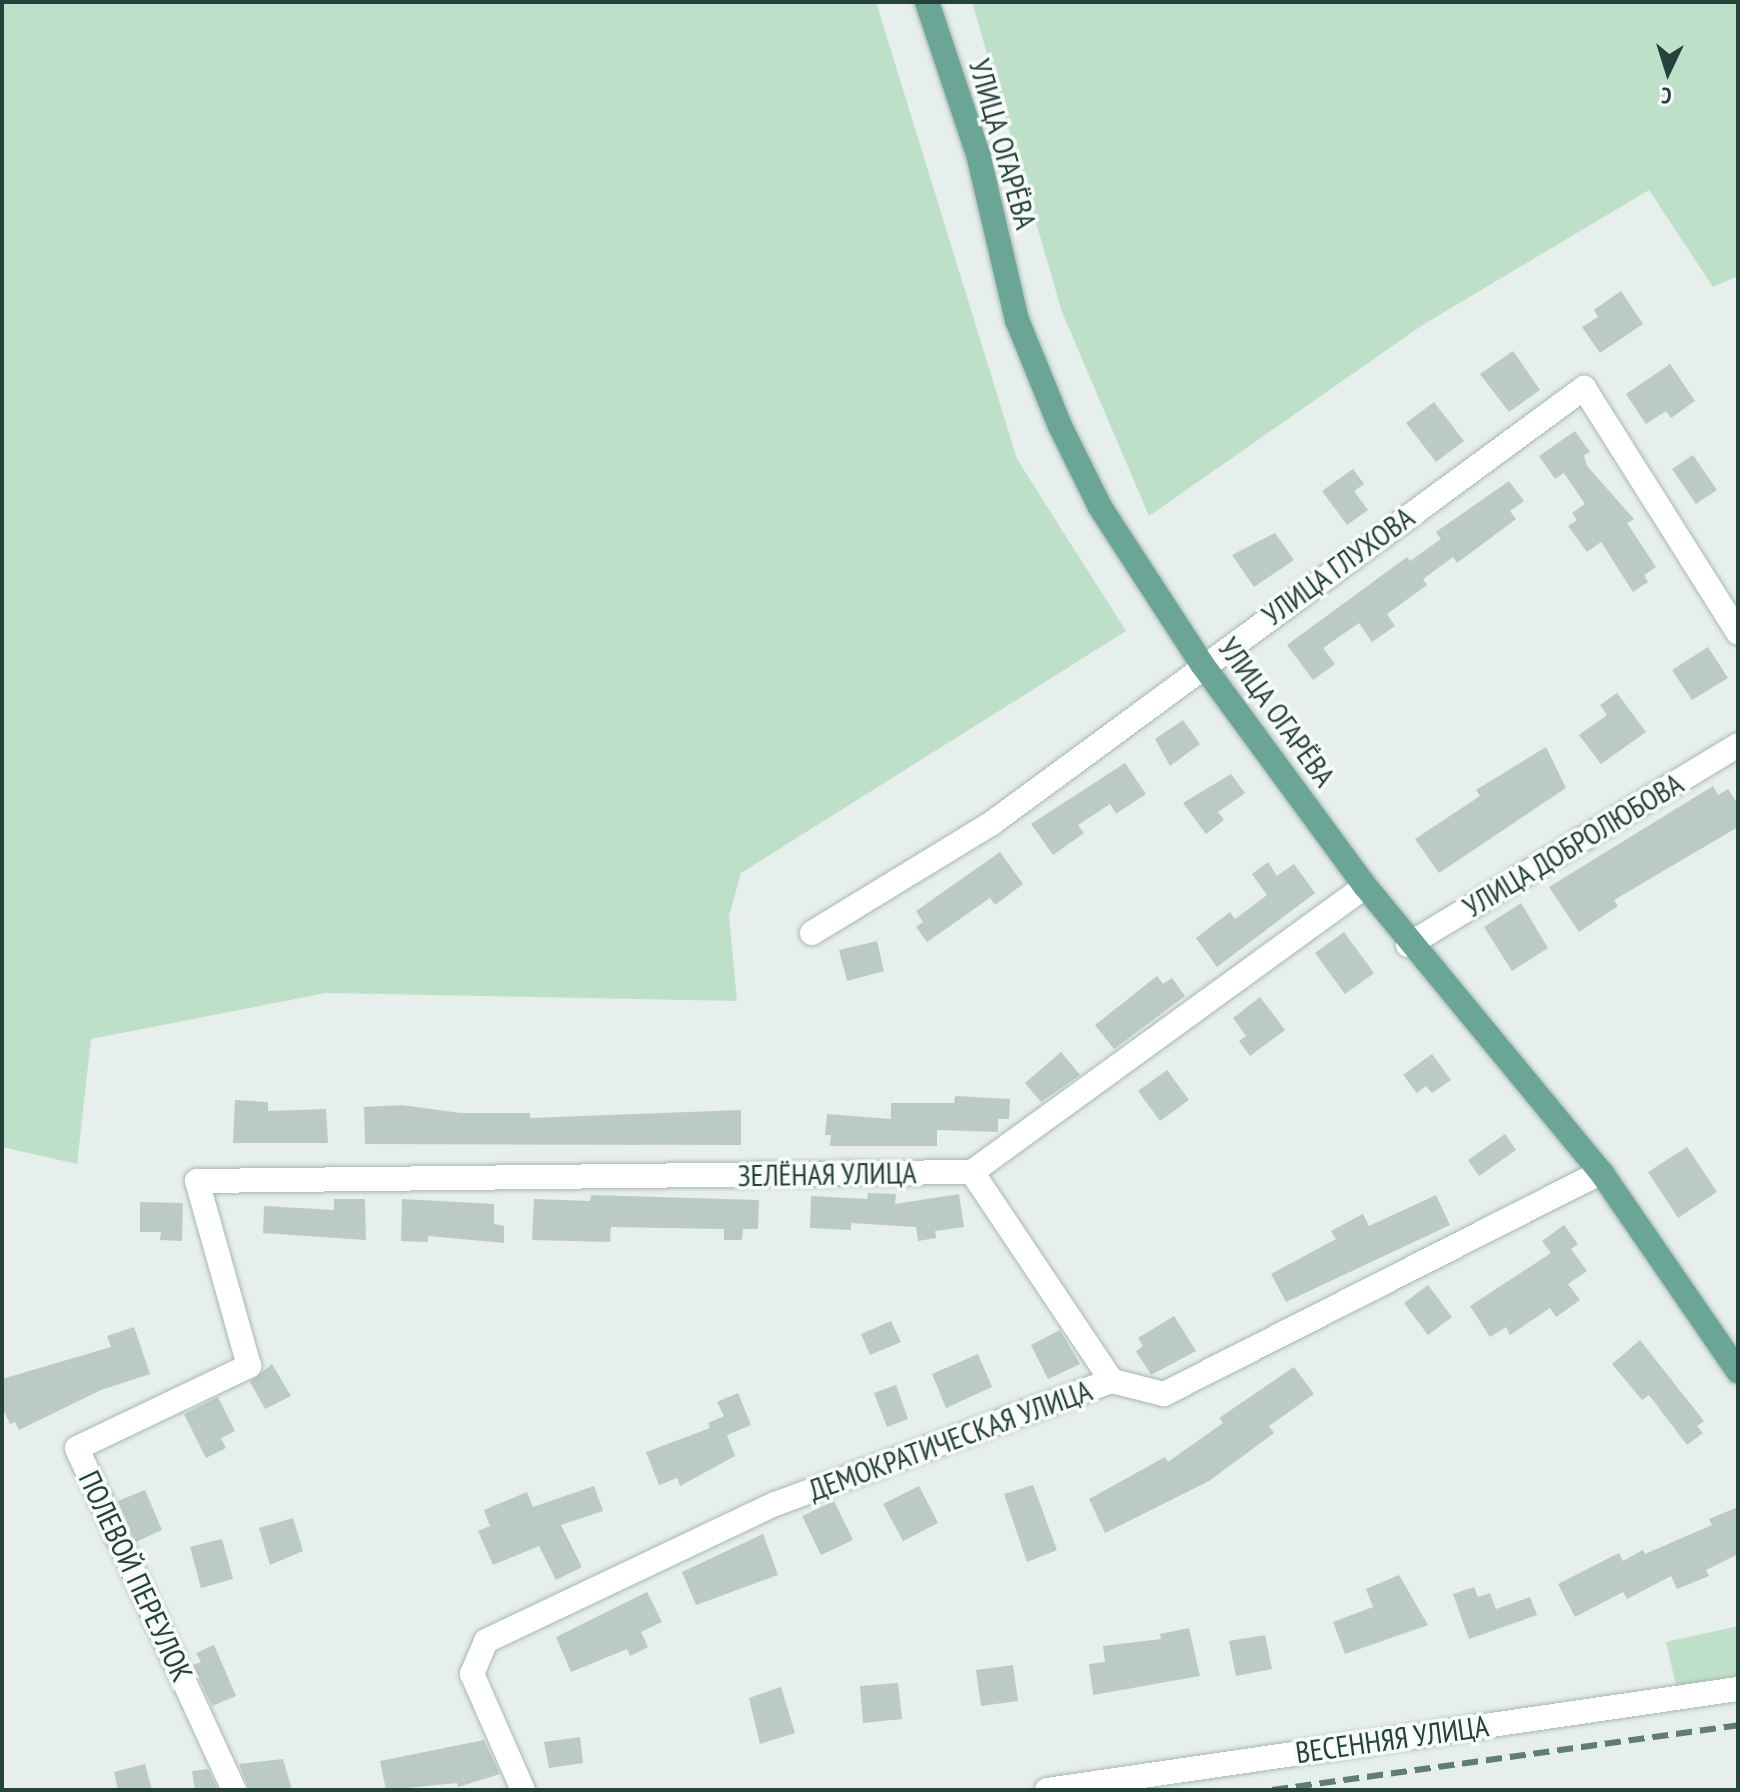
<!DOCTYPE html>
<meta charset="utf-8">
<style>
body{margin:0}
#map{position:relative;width:1740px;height:1792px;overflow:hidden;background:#e6efeb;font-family:"PT Sans Narrow",sans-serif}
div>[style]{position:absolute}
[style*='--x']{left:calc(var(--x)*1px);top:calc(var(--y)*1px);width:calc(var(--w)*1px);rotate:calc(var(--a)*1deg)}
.green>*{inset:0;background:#bfe0c8}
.building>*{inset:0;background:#bbcac4}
.roads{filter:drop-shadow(0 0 2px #a8b8b2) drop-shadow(0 0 2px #a8b8b2)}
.minor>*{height:24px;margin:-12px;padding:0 12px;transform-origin:12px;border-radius:12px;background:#fff}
.major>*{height:24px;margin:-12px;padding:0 12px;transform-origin:12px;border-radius:12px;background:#6aa596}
.rail>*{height:6px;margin-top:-3px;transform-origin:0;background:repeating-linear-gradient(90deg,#5f7d75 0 16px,transparent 0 24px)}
span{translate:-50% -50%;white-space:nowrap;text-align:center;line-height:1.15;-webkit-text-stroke:7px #f7fbf9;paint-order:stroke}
.street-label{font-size:30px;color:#24423a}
.frame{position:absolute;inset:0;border:4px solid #24423a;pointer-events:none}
.north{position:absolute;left:1628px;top:32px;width:80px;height:80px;-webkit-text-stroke:6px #f7fbf9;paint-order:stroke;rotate:184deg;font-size:22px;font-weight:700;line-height:32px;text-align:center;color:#24423a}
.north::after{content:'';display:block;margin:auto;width:28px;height:36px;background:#24423a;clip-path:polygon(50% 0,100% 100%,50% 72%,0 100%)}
</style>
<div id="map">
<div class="green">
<i style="clip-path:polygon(2px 2px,876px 2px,1017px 459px,1126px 631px,741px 873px,729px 916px,737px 1001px,326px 993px,91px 1039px,77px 1164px,2px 1147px)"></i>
<i style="clip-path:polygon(972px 2px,1738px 2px,1738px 276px,1713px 287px,1649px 190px,1424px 324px,1149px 516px,1062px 312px)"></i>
<i style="clip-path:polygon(1738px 1626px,1738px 1681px,1678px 1694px,1666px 1642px)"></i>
</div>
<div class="building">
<i style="clip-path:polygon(1621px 291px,1643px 324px,1600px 353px,1582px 327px,1598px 317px,1594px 310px)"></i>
<i style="clip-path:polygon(1513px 351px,1540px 390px,1509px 412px,1480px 374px)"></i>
<i style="clip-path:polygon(1670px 364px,1695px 401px,1671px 418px,1666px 411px,1646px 424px,1626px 394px)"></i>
<i style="clip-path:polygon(1434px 402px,1464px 441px,1436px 462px,1406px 423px)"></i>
<i style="clip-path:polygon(1575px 431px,1590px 452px,1584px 455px,1587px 466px,1634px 519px,1627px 523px,1656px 567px,1644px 575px,1648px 582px,1633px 592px,1601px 542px,1587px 552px,1568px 526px,1577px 520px,1572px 513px,1585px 504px,1564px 473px,1555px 479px,1539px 456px)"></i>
<i style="clip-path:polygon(1693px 455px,1717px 490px,1696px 504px,1672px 469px)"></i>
<i style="clip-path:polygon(1353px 469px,1364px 484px,1354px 491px,1368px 510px,1347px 525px,1322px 491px)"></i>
<i style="clip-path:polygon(1509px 481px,1524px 501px,1510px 511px,1516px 519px,1457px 563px,1453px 557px,1423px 579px,1427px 585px,1387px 614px,1395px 626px,1372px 642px,1359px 623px,1323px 648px,1335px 664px,1313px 680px,1287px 645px,1407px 557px,1410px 561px,1441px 539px,1436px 532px)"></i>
<i style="clip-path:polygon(1275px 533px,1294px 560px,1254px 587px,1232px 555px)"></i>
<i style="clip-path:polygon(1708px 647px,1728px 678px,1692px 700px,1672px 670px)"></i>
<i style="clip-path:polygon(1617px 693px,1646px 732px,1601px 764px,1579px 735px,1607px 715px,1600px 705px)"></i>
<i style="clip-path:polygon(1183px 720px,1200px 744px,1170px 766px,1155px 739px)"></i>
<i style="clip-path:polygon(1546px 747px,1566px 788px,1439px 873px,1415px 839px,1480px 796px,1476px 790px)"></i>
<i style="clip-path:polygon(1125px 763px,1146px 794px,1116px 814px,1110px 804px,1078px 825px,1084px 833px,1053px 855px,1031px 824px)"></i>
<i style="clip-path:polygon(1231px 774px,1245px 793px,1218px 812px,1224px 820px,1206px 834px,1183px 803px)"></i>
<i style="clip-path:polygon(1713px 786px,1718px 795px,1728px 789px,1738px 804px,1738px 827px,1614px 900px,1618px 906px,1579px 932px,1549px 887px)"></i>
<i style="clip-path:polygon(1000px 852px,1023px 884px,995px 905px,990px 898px,927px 942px,916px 927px,923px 922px,916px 911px)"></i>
<i style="clip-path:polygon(1268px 862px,1277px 876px,1294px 864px,1315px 893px,1217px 967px,1196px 938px,1230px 912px,1235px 919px,1267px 895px,1252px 874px)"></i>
<i style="clip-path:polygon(1521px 903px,1548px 948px,1512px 971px,1484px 927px)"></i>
<i style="clip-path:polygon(1344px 932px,1374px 973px,1345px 994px,1315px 953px)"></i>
<i style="clip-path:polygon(877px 941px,884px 971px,847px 981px,839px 950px)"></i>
<i style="clip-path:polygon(1157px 976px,1163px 984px,1172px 978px,1185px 996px,1114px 1049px,1095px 1025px)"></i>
<i style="clip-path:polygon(1260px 997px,1285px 1030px,1250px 1056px,1239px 1041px,1246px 1036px,1233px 1018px)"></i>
<i style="clip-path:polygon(1061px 1052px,1080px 1075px,1041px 1102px,1025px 1083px)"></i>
<i style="clip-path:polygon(1432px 1054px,1451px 1080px,1432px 1093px,1426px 1086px,1417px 1093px,1403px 1075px)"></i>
<i style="clip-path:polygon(1167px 1070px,1189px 1100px,1160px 1121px,1138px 1091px)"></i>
<i style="clip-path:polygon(955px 1096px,1010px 1099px,1009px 1119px,998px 1119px,998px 1132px,937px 1130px,937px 1146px,830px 1146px,831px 1135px,825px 1135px,827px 1114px,891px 1119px,891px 1103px,954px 1103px)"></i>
<i style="clip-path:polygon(235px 1100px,268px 1102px,268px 1111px,326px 1109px,328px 1143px,233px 1143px)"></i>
<i style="clip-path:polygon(402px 1105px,460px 1113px,530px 1113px,530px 1118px,741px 1110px,741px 1145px,365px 1144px,364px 1107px)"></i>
<i style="clip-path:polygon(1505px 1134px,1516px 1150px,1479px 1176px,1468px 1160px)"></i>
<i style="clip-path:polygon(1687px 1147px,1717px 1192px,1678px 1218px,1648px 1172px)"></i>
<i style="clip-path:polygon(868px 1193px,896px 1194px,895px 1204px,959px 1194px,964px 1227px,935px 1231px,936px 1238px,918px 1241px,916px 1227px,851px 1223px,851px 1230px,810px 1228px,811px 1196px,867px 1199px)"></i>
<i style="clip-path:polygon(591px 1195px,759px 1200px,758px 1229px,743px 1229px,742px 1240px,724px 1240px,724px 1229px,611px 1227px,610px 1242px,532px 1240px,534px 1199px,590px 1201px)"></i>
<i style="clip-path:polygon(1436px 1195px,1450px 1225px,1286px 1302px,1271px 1274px,1336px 1239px,1331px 1231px,1363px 1214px,1369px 1226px)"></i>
<i style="clip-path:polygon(334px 1199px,365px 1199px,366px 1240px,263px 1233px,264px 1206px,334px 1210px)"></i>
<i style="clip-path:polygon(402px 1199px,494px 1204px,494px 1224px,504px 1226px,504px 1243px,428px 1236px,428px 1242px,401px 1241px)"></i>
<i style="clip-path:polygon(140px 1202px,183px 1203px,182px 1241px,160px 1240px,161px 1232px,140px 1232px)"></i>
<i style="clip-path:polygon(1564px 1225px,1578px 1244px,1571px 1249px,1587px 1271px,1568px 1284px,1580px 1300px,1556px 1317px,1550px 1308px,1510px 1335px,1506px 1327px,1490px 1337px,1470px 1306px,1551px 1253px,1542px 1241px)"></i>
<i style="clip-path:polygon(1428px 1285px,1452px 1317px,1428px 1335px,1404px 1303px)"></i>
<i style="clip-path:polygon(1174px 1316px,1196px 1351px,1151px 1375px,1136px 1351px,1143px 1346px,1138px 1338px)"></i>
<i style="clip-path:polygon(891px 1321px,901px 1342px,870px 1355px,861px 1334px)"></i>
<i style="clip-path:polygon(134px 1327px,150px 1374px,101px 1390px,19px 1430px,15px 1422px,10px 1424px,2px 1407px,2px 1379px,111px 1347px,107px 1336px)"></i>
<i style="clip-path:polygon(1060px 1330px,1080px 1364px,1048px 1379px,1031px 1345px)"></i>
<i style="clip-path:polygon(1640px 1340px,1704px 1421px,1697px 1426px,1703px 1433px,1687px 1445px,1649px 1395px,1642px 1400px,1612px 1364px)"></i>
<i style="clip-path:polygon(978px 1354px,992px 1387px,946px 1408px,932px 1374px)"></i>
<i style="clip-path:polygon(272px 1364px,291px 1396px,265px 1409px,250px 1382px)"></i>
<i style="clip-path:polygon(1294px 1367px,1314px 1394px,1269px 1426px,1274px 1433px,1209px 1481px,1105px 1533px,1089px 1499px,1165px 1457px,1168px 1462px,1223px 1423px,1219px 1418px)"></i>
<i style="clip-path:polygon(896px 1385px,908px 1419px,887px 1427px,874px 1393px)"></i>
<i style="clip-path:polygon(738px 1393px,751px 1425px,727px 1435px,735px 1456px,680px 1486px,677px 1478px,659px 1485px,646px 1452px,710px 1428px,708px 1423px,724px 1416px,717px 1402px)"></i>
<i style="clip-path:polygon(218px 1397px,235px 1431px,221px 1438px,226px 1448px,206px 1458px,184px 1414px)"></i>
<i style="clip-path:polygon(1033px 1485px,1057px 1550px,1027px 1562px,1004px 1494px)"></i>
<i style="clip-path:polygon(594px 1486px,603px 1511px,561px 1525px,582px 1567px,556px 1580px,539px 1546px,493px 1565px,478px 1531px,490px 1526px,484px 1510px,527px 1492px,533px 1507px)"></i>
<i style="clip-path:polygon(919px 1486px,938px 1523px,903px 1541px,883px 1504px)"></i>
<i style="clip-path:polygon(145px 1490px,162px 1530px,136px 1542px,118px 1501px)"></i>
<i style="clip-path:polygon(834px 1501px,853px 1540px,821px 1555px,802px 1516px)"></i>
<i style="clip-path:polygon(1738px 1507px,1738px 1554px,1706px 1570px,1709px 1576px,1677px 1589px,1671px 1576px,1627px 1599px,1623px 1592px,1575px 1617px,1558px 1584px,1619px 1553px,1623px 1561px,1643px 1550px,1645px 1554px,1712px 1525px,1709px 1519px)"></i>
<i style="clip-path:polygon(293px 1518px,303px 1551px,270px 1565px,259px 1528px)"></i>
<i style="clip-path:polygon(763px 1534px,778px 1575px,696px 1605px,682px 1572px)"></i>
<i style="clip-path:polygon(222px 1539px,233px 1579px,201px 1588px,190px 1547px)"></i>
<i style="clip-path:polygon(1399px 1575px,1428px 1625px,1345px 1654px,1333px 1622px,1373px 1607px,1366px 1589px)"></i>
<i style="clip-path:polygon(1474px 1587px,1478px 1597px,1490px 1593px,1496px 1609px,1530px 1597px,1537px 1615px,1469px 1639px,1453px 1594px)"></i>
<i style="clip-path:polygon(647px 1592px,662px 1622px,641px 1632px,648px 1647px,630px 1656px,627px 1649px,571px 1672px,556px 1637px)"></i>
<i style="clip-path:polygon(1189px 1628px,1200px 1676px,1093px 1695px,1089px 1664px,1105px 1662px,1103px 1646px,1161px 1639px,1160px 1634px)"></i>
<i style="clip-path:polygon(1265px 1635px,1272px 1669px,1236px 1676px,1229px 1641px)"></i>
<i style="clip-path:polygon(214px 1645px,236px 1696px,212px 1706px,193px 1665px,201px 1662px,196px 1653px)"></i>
<i style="clip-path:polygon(1013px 1665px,1018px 1701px,981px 1706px,976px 1670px)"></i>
<i style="clip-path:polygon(898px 1683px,902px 1719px,863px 1723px,860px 1686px)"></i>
<i style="clip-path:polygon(781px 1687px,795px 1733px,760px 1744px,749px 1698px)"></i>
<i style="clip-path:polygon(580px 1737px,583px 1763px,549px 1768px,544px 1742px)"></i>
<i style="clip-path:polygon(484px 1740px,500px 1774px,458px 1787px,457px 1783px,386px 1790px,380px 1761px)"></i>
<i style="clip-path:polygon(283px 1759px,292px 1790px,249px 1790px,239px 1764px)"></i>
<i style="clip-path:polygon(145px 1764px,152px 1790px,118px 1790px,114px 1772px)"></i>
<i style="clip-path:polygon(208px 1769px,218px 1790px,195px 1790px,192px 1771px)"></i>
</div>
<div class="roads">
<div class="minor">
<i style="--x:812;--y:933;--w:211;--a:-31.4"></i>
<i style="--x:992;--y:823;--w:735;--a:-36.31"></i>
<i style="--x:1584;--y:388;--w:289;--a:57.8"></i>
<i style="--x:1408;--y:945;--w:386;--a:-31.2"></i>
<i style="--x:972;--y:1172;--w:252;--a:56.2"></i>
<i style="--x:234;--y:1790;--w:376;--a:-114.7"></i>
<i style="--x:77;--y:1448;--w:191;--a:-25.5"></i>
<i style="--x:249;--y:1366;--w:192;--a:-105.7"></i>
<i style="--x:197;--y:1181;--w:775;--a:-0.67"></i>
<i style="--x:972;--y:1172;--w:486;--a:-36"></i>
<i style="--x:523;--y:1790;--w:127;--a:-113.7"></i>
<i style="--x:472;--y:1674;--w:36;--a:-67"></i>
<i style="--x:486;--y:1641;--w:320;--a:-25.4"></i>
<i style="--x:775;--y:1504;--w:359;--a:-20.1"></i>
<i style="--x:1112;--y:1381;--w:54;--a:14"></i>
<i style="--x:1164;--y:1394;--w:490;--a:-26.9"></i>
<i style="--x:1047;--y:1790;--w:698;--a:-8.32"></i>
</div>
<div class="major">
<i style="--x:927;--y:2;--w:160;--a:71.5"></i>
<i style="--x:978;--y:154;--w:171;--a:76.8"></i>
<i style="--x:1017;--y:320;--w:114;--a:67.9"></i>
<i style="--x:1060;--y:426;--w:90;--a:63.7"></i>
<i style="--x:1100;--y:507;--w:187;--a:57"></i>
<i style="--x:1202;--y:664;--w:275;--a:53.7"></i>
<i style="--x:1365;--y:886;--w:371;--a:50.5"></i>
<i style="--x:1601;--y:1172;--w:242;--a:55.5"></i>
</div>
</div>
<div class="rail">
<i style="--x:1272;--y:1790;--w:471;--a:-7.9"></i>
</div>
<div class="street-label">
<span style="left:1003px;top:144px;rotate:74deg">УЛИЦА ОГАРЁВА</span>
<span style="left:1338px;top:566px;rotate:-36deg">УЛИЦА ГЛУХОВА</span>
<span style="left:1277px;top:712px;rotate:54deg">УЛИЦА ОГАРЁВА</span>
<span style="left:1573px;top:845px;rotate:-31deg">УЛИЦА ДОБРОЛЮБОВА</span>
<span style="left:827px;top:1174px;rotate:-1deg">ЗЕЛЁНАЯ УЛИЦА</span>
<span style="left:950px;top:1440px;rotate:-20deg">ДЕМОКРАТИЧЕСКАЯ УЛИЦА</span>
<span style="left:136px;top:1576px;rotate:65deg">ПОЛЕВОЙ ПЕРЕУЛОК</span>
<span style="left:1392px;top:1739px;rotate:-8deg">ВЕСЕННЯЯ УЛИЦА</span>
</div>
<div class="frame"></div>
<div class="north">С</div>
</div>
